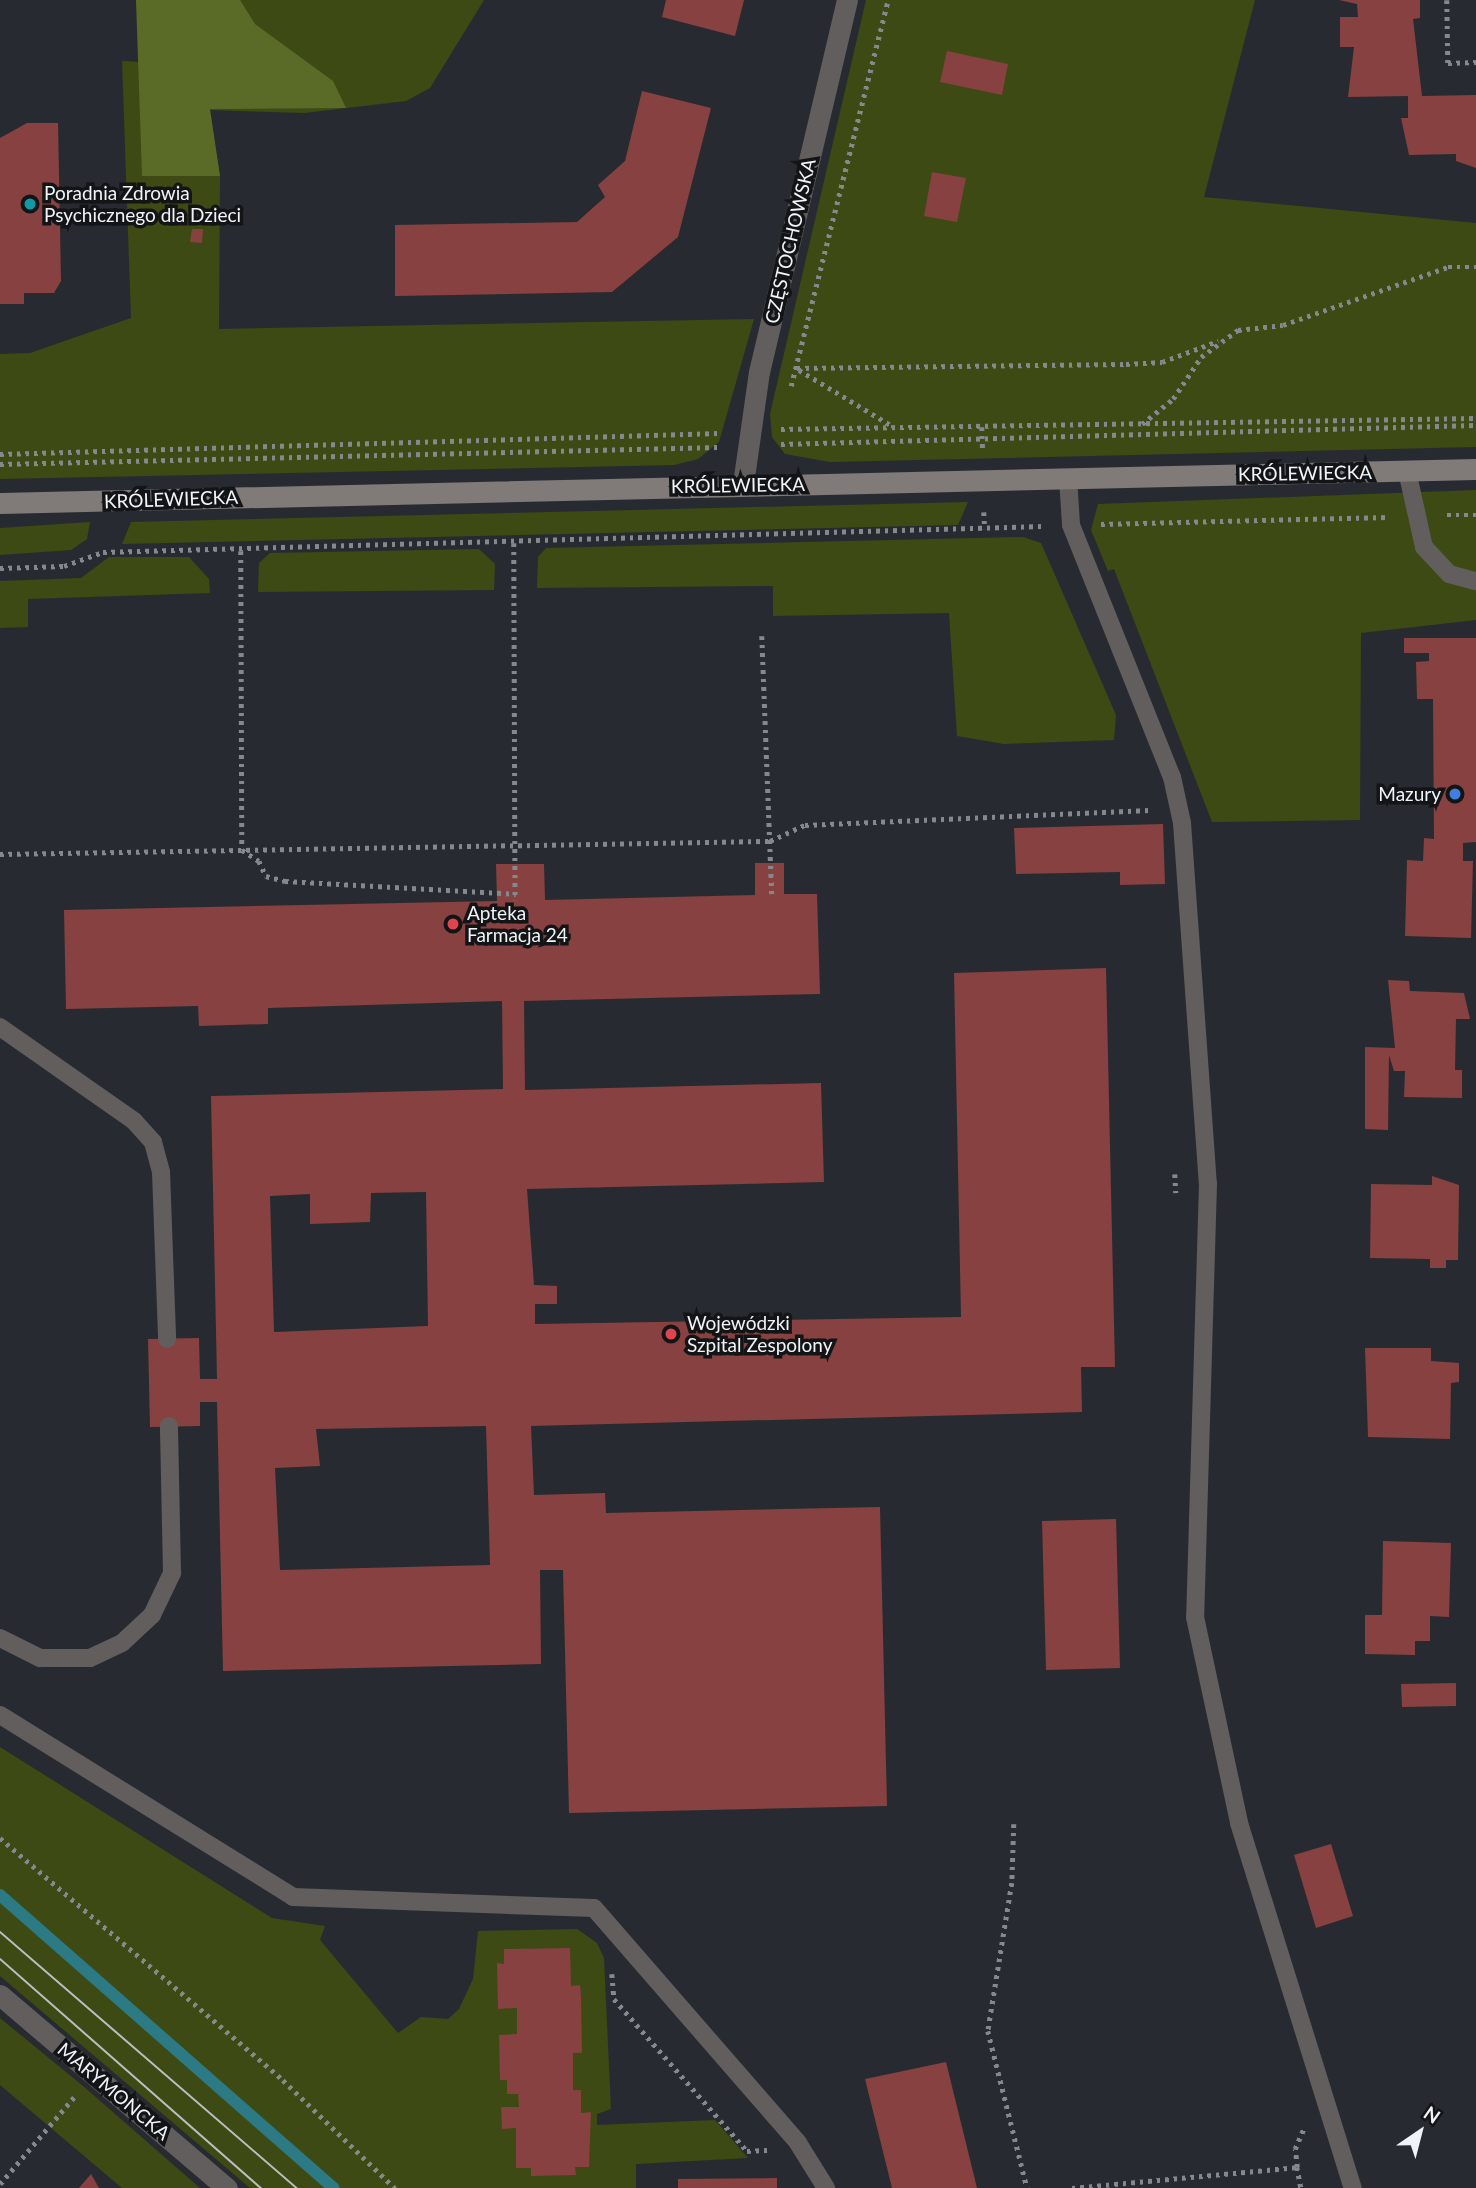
<!DOCTYPE html>
<meta charset="utf-8">
<style>
body{margin:0}
#map{position:relative;width:1476px;height:2188px;overflow:hidden;background:#272b31;font-family:Lato,sans-serif}
div>[style]{position:absolute}
[style*='--x']{left:calc(var(--x)*1px);top:calc(var(--y)*1px);width:calc(var(--w)*1px);rotate:calc(var(--a)*1deg)}
.green>*{inset:0;background:#3d4a13}
.forest>*{inset:0;background:#5a6b27}
.stream>*{height:12px;margin:-6px;padding:0 6px;transform-origin:6px;border-radius:6px;background:#2b7a84}
.building>*{inset:0;background:#864140}
.path>*{height:4.5px;margin-top:-2.25px;transform-origin:0;background:repeating-linear-gradient(90deg,#85898e 0 3.5px,transparent 0 8.5px)}
.service>*{height:18px;margin:-9px;padding:0 9px;transform-origin:9px;border-radius:9px;background:#625e5d}
.minor>*{height:21px;margin:-10.5px;padding:0 10.5px;transform-origin:10.5px;border-radius:10.5px;background:#625e5d}
.secondary>*{height:21px;margin:-10.5px;padding:0 10.5px;transform-origin:10.5px;border-radius:10.5px;background:#807a79}
.tram>*{height:2px;margin:-1px;padding:0 1px;transform-origin:1px;border-radius:1px;background:#bbbec3}
.dots>*{width:19px;height:19px;translate:-50% -50%;box-sizing:border-box;border:4px solid #121416;border-radius:50%}
span{translate:-50% -50%;white-space:nowrap;text-align:center;line-height:1.15;-webkit-text-stroke:7px #121416;paint-order:stroke}
.poi-label{font-size:19px;color:#f0f3f7}
.left{translate:0 -50%;text-align:left}
.right{translate:-100% -50%;text-align:right}
.street-label{font-size:19px;color:#f0f3f7}
.north{position:absolute;left:1385px;top:2097px;width:70px;height:70px;-webkit-text-stroke:5px #121416;paint-order:stroke;rotate:35deg;font-size:19px;font-weight:700;line-height:28px;text-align:center;color:#f0f3f7}
.north::after{content:'';display:block;margin:auto;width:24px;height:32px;background:#f0f3f7;clip-path:polygon(50% 0,100% 100%,50% 72%,0 100%)}
</style>
<div id="map">
<div class="green">
<i style="clip-path:polygon(136px 0,484px 0,430px 88px,406px 101px,304px 113px,209px 110px,220px 176px,219px 329px,754px 319px,719px 442px,698px 459px,674px 465px,0 479px,0 354px,30px 353px,131px 318px,122px 61px,143px 62px)"></i>
<i style="clip-path:polygon(866px 0,1255px 0,1204px 197px,1476px 223px,1476px 447px,830px 462px,785px 454px,772px 437px,770px 414px)"></i>
<i style="clip-path:polygon(1476px 490px,1476px 620px,1361px 633px,1360px 820px,1212px 822px,1114px 569px,1108px 571px,1091px 530px,1098px 504px)"></i>
<i style="clip-path:polygon(968px 502px,958px 525px,122px 544px,131px 522px)"></i>
<i style="clip-path:polygon(90px 522px,87px 539px,71px 550px,0 555px,0 528px)"></i>
<i style="clip-path:polygon(1023px 537px,1041px 543px,1116px 715px,1114px 740px,1004px 744px,957px 736px,949px 613px,773px 616px,773px 586px,537px 588px,538px 557px,546px 548px)"></i>
<i style="clip-path:polygon(479px 549px,495px 564px,494px 590px,258px 592px,259px 563px,270px 553px)"></i>
<i style="clip-path:polygon(109px 557px,189px 557px,209px 579px,210px 593px,28px 599px,28px 627px,0 628px,0 581px,81px 578px)"></i>
<i style="clip-path:polygon(0 1747px,272px 1918px,325px 1926px,320px 1940px,398px 2033px,421px 2017px,448px 2019px,459px 2009px,473px 1979px,478px 1931px,577px 1929px,597px 1943px,604px 1958px,611px 2109px,597px 2114px,597px 2125px,715px 2120px,748px 2158px,636px 2164px,636px 2188px,250px 2188px,0 1976px)"></i>
<i style="clip-path:polygon(0 2018px,83px 2086px,200px 2188px,122px 2188px,0 2085px)"></i>
</div>
<div class="forest">
<i style="clip-path:polygon(136px 0,240px 0,255px 24px,333px 81px,346px 108px,210px 109px,220px 176px,142px 176px)"></i>
</div>
<div class="stream">
<i style="--x:0;--y:1895;--w:444;--a:41.3"></i>
</div>
<div class="building">
<i style="clip-path:polygon(666px 0,744px 0,735px 36px,662px 17px)"></i>
<i style="clip-path:polygon(1339px 0,1420px 0,1420px 18px,1413px 19px,1422px 96px,1476px 95px,1476px 168px,1456px 161px,1456px 154px,1409px 155px,1401px 118px,1408px 118px,1408px 96px,1348px 97px,1354px 47px,1340px 47px,1340px 17px,1358px 17px,1357px 4px)"></i>
<i style="clip-path:polygon(947px 51px,1008px 64px,1002px 95px,940px 82px)"></i>
<i style="clip-path:polygon(642px 91px,711px 108px,678px 237px,612px 292px,395px 296px,395px 225px,577px 222px,605px 197px,598px 185px,625px 161px)"></i>
<i style="clip-path:polygon(27px 123px,58px 123px,61px 281px,54px 293px,24px 293px,24px 304px,0 304px,0 138px)"></i>
<i style="clip-path:polygon(932px 172px,966px 178px,957px 222px,924px 216px)"></i>
<i style="clip-path:polygon(192px 229px,203px 229px,202px 243px,190px 242px)"></i>
<i style="clip-path:polygon(1404px 638px,1476px 638px,1476px 842px,1463px 843px,1463px 861px,1473px 861px,1471px 938px,1405px 936px,1407px 860px,1423px 861px,1424px 838px,1434px 839px,1433px 699px,1417px 699px,1416px 662px,1429px 661px,1429px 653px,1404px 653px)"></i>
<i style="clip-path:polygon(1163px 824px,1165px 884px,1120px 885px,1120px 872px,1016px 874px,1014px 828px)"></i>
<i style="clip-path:polygon(evenodd,755px 863px,784px 863px,784px 894px,817px 894px,820px 994px,524px 1001px,525px 1090px,821px 1083px,824px 1182px,527px 1189px,534px 1285px,557px 1286px,557px 1304px,535px 1304px,535px 1324px,961px 1317px,954px 973px,1106px 968px,1115px 1367px,1081px 1367px,1082px 1412px,531px 1426px,534px 1495px,605px 1493px,606px 1513px,880px 1507px,887px 1806px,569px 1813px,563px 1570px,540px 1570px,541px 1664px,223px 1671px,217px 1402px,200px 1402px,200px 1426px,150px 1427px,148px 1339px,199px 1338px,200px 1379px,217px 1379px,211px 1096px,503px 1089px,502px 1001px,268px 1008px,268px 1024px,199px 1026px,198px 1006px,66px 1009px,64px 910px,497px 901px,496px 864px,544px 864px,545px 900px,755px 895px,755px 863px,426px 1192px,428px 1326px,274px 1332px,270px 1196px,310px 1194px,310px 1224px,370px 1222px,371px 1193px,426px 1192px,755px 863px,486px 1426px,490px 1565px,280px 1570px,275px 1468px,320px 1466px,316px 1429px,486px 1426px)"></i>
<i style="clip-path:polygon(1388px 980px,1409px 981px,1410px 991px,1464px 993px,1470px 1019px,1456px 1019px,1455px 1070px,1462px 1070px,1462px 1098px,1404px 1097px,1405px 1071px,1394px 1071px,1389px 1055px,1388px 1130px,1365px 1129px,1365px 1047px,1395px 1048px)"></i>
<i style="clip-path:polygon(1432px 1176px,1459px 1185px,1458px 1260px,1446px 1260px,1446px 1268px,1430px 1268px,1430px 1259px,1370px 1258px,1371px 1184px,1432px 1185px)"></i>
<i style="clip-path:polygon(1365px 1348px,1431px 1348px,1431px 1361px,1459px 1363px,1459px 1382px,1451px 1383px,1450px 1439px,1368px 1437px)"></i>
<i style="clip-path:polygon(1116px 1519px,1120px 1668px,1046px 1670px,1042px 1521px)"></i>
<i style="clip-path:polygon(1383px 1541px,1451px 1543px,1449px 1617px,1430px 1616px,1430px 1641px,1415px 1641px,1415px 1655px,1365px 1654px,1365px 1615px,1382px 1615px)"></i>
<i style="clip-path:polygon(1456px 1683px,1456px 1706px,1402px 1707px,1401px 1684px)"></i>
<i style="clip-path:polygon(1331px 1844px,1353px 1916px,1316px 1928px,1294px 1855px)"></i>
<i style="clip-path:polygon(570px 1948px,571px 1986px,580px 1985px,581px 1996px,582px 2053px,573px 2053px,573px 2090px,581px 2090px,581px 2113px,591px 2112px,589px 2167px,575px 2167px,576px 2175px,531px 2176px,531px 2168px,516px 2168px,516px 2128px,502px 2129px,501px 2107px,519px 2107px,518px 2094px,507px 2094px,507px 2080px,500px 2080px,499px 2035px,517px 2034px,517px 2008px,498px 2009px,497px 1963px,504px 1964px,504px 1949px)"></i>
<i style="clip-path:polygon(946px 2062px,977px 2188px,892px 2188px,865px 2079px)"></i>
<i style="clip-path:polygon(91px 2174px,99px 2188px,79px 2188px)"></i>
<i style="clip-path:polygon(777px 2178px,777px 2188px,678px 2188px,678px 2179px)"></i>
</div>
<div class="path">
<i style="--x:1447;--y:0;--w:63;--a:89.1"></i>
<i style="--x:1448;--y:63;--w:28;--a:-2"></i>
<i style="--x:797;--y:368;--w:329;--a:-0.7"></i>
<i style="--x:1126;--y:364;--w:36;--a:-3"></i>
<i style="--x:1162;--y:362;--w:60;--a:-20.6"></i>
<i style="--x:799;--y:370;--w:111;--a:31"></i>
<i style="--x:791;--y:386;--w:398;--a:-75.9"></i>
<i style="--x:1142;--y:424;--w:40;--a:-39"></i>
<i style="--x:1173;--y:399;--w:50;--a:-56.3"></i>
<i style="--x:1201;--y:357;--w:46;--a:-36.1"></i>
<i style="--x:1238;--y:330;--w:45;--a:-6.3"></i>
<i style="--x:1283;--y:325;--w:175;--a:-19.4"></i>
<i style="--x:1448;--y:267;--w:28;--a:0"></i>
<i style="--x:982;--y:427;--w:24;--a:88"></i>
<i style="--x:781;--y:429;--w:695;--a:-0.91"></i>
<i style="--x:781;--y:444;--w:695;--a:-1.57"></i>
<i style="--x:0;--y:454;--w:720;--a:-1.67"></i>
<i style="--x:0;--y:464;--w:719;--a:-1.35"></i>
<i style="--x:984;--y:512;--w:17;--a:87"></i>
<i style="--x:1447;--y:515;--w:29;--a:0"></i>
<i style="--x:1101;--y:524;--w:288;--a:-1.4"></i>
<i style="--x:514;--y:543;--w:357;--a:89.8"></i>
<i style="--x:241;--y:551;--w:299;--a:89.8"></i>
<i style="--x:242;--y:850;--w:20;--a:33"></i>
<i style="--x:259;--y:861;--w:17;--a:65"></i>
<i style="--x:266;--y:876;--w:20;--a:15"></i>
<i style="--x:285;--y:881;--w:231;--a:3.2"></i>
<i style="--x:0;--y:568;--w:64;--a:-1.8"></i>
<i style="--x:64;--y:566;--w:41;--a:-19.7"></i>
<i style="--x:103;--y:552;--w:940;--a:-1.58"></i>
<i style="--x:762;--y:636;--w:258;--a:87.8"></i>
<i style="--x:0;--y:854;--w:770;--a:-0.97"></i>
<i style="--x:770;--y:841;--w:38;--a:-25"></i>
<i style="--x:805;--y:825;--w:345;--a:-2.5"></i>
<i style="--x:1175;--y:1174;--w:19;--a:87"></i>
<i style="--x:1014;--y:1824;--w:59;--a:91.9"></i>
<i style="--x:1012;--y:1883;--w:150;--a:99.2"></i>
<i style="--x:988;--y:2031;--w:162;--a:76"></i>
<i style="--x:0;--y:1838;--w:372;--a:40.5"></i>
<i style="--x:283;--y:2080;--w:156;--a:44"></i>
<i style="--x:612;--y:1974;--w:25;--a:85"></i>
<i style="--x:614;--y:1999;--w:202;--a:48.8"></i>
<i style="--x:747;--y:2151;--w:20;--a:-3"></i>
<i style="--x:1297;--y:2167;--w:18;--a:-96"></i>
<i style="--x:1295;--y:2149;--w:23;--a:-67"></i>
<i style="--x:0;--y:2184;--w:114;--a:-49.6"></i>
<i style="--x:1072;--y:2188;--w:226;--a:-5.3"></i>
<i style="--x:1297;--y:2167;--w:21;--a:79"></i>
</div>
<div class="service">
<i style="--x:1407;--y:471;--w:78;--a:77.4"></i>
<i style="--x:1424;--y:547;--w:37;--a:47"></i>
<i style="--x:1449;--y:574;--w:28;--a:15"></i>
<i style="--x:1068;--y:478;--w:47;--a:86.3"></i>
<i style="--x:1071;--y:525;--w:271;--a:68.2"></i>
<i style="--x:1172;--y:777;--w:47;--a:77.7"></i>
<i style="--x:1182;--y:823;--w:362;--a:85.9"></i>
<i style="--x:1208;--y:1184;--w:433;--a:91.7"></i>
<i style="--x:1195;--y:1617;--w:211;--a:77.9"></i>
<i style="--x:1239;--y:1823;--w:382;--a:72.7"></i>
<i style="--x:0;--y:1027;--w:164;--a:35"></i>
<i style="--x:134;--y:1121;--w:28;--a:48"></i>
<i style="--x:153;--y:1142;--w:31;--a:75"></i>
<i style="--x:161;--y:1172;--w:167;--a:87.9"></i>
<i style="--x:0;--y:1638;--w:45;--a:26.6"></i>
<i style="--x:40;--y:1658;--w:50;--a:0"></i>
<i style="--x:90;--y:1658;--w:35;--a:-25"></i>
<i style="--x:122;--y:1643;--w:41;--a:-43"></i>
<i style="--x:152;--y:1615;--w:47;--a:-64.5"></i>
<i style="--x:172;--y:1573;--w:147;--a:-91.2"></i>
<i style="--x:0;--y:1715;--w:345;--a:31.8"></i>
<i style="--x:293;--y:1897;--w:301;--a:2.1"></i>
<i style="--x:594;--y:1908;--w:311;--a:49"></i>
<i style="--x:798;--y:2143;--w:53;--a:58.1"></i>
</div>
<div class="minor">
<i style="--x:743;--y:484;--w:113;--a:-81.9"></i>
<i style="--x:759;--y:372;--w:382;--a:-76.7"></i>
<i style="--x:0;--y:1995;--w:298;--a:40.4"></i>
</div>
<div class="secondary">
<i style="--x:0;--y:503;--w:1476;--a:-1.32"></i>
</div>
<div class="tram">
<i style="--x:0;--y:1932;--w:392;--a:40.8"></i>
<i style="--x:0;--y:1959;--w:347;--a:41.3"></i>
</div>
<div class="dots">
<i style="left:30px;top:204px;background:#0f9aa8"></i>
<i style="left:1455px;top:794px;background:#3f7fe0"></i>
<i style="left:453px;top:924px;background:#e0444e"></i>
<i style="left:671px;top:1334px;background:#e0444e"></i>
</div>
<div class="poi-label">
<span class="left" style="left:44px;top:204px">Poradnia Zdrowia<br>Psychicznego dla Dzieci</span>
<span class="right" style="left:1441px;top:794px">Mazury</span>
<span class="left" style="left:467px;top:924px">Apteka<br>Farmacja 24</span>
<span class="left" style="left:687px;top:1334px">Wojewódzki<br>Szpital Zespolony</span>
</div>
<div class="street-label">
<span style="left:790px;top:241px;rotate:-77deg">CZĘSTOCHOWSKA</span>
<span style="left:1305px;top:473px;rotate:-1deg">KRÓLEWIECKA</span>
<span style="left:738px;top:485px;rotate:-1deg">KRÓLEWIECKA</span>
<span style="left:171px;top:499px;rotate:-2deg">KRÓLEWIECKA</span>
<span style="left:114px;top:2091px;rotate:40deg">MARYMONCKA</span>
</div>
<div class="north">N</div>
</div>
